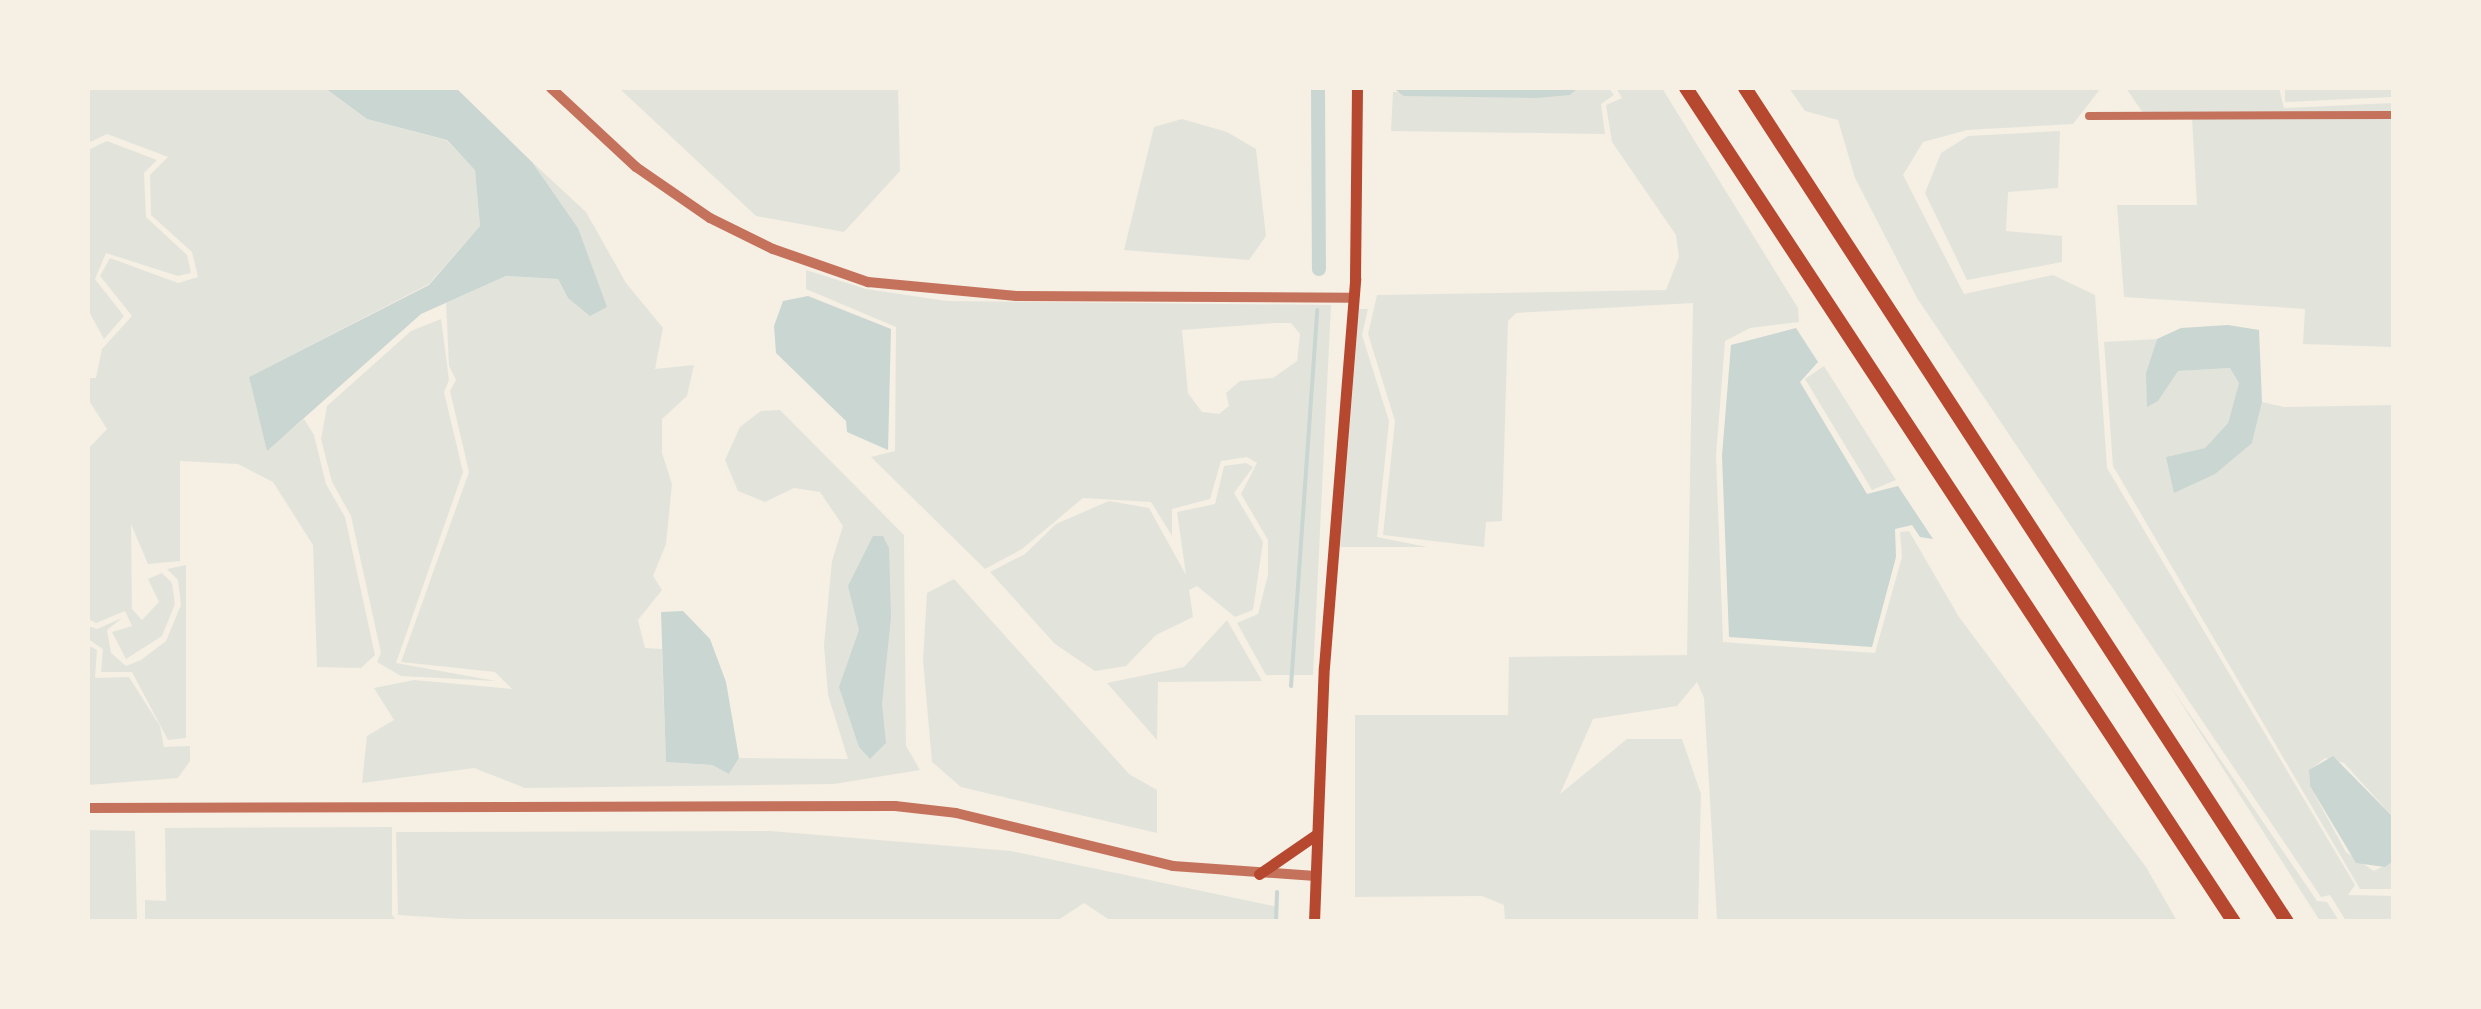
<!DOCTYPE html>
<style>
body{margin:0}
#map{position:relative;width:2481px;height:1009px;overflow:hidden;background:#f6efe4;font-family:"PT Sans",sans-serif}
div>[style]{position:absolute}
.green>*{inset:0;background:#e2e4dc}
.water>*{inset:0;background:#c9d6d2}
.stream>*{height:4px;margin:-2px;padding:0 2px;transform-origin:2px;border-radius:2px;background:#c9d6d2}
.canal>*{height:14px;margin:-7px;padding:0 7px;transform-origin:7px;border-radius:7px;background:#c9d6d2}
.minor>*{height:8px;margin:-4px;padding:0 4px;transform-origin:4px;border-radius:4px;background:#c5725c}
.tertiary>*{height:10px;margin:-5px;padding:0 5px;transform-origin:5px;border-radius:5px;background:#c5725c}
.secondary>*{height:11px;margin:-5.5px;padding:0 5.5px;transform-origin:5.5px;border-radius:5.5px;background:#b5482f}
.motorway>*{height:14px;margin:-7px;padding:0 7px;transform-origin:7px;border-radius:7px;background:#b5482f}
span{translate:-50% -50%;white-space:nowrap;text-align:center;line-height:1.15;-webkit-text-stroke:9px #f6efe4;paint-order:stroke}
.frame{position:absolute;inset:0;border:90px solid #f6efe4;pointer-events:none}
</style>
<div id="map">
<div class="green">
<i style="clip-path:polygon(88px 88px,325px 88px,367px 119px,446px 140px,475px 169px,480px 226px,429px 284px,249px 377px,267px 450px,304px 419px,314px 435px,326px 484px,345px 517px,375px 655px,361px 668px,317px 667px,313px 545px,273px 482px,238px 464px,180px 461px,180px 561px,148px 564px,131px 524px,132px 609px,142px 620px,159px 602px,148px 579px,162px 573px,172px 583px,175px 604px,162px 636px,126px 659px,112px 632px,132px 626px,125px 611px,96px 623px,88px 619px,88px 449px,107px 429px,88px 399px,88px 378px,96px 378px,102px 349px,132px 316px,100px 276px,110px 258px,178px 283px,198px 277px,192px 252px,151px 215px,150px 175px,168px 157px,107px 134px,88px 143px)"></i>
<i style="clip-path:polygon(619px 88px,898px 88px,900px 171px,844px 232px,756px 216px)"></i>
<i style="clip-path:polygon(1578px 88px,1609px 88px,1614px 95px,1601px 104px,1605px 134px,1391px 131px,1393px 92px,1570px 95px)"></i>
<i style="clip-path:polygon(1616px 88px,1662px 88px,1798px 308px,1799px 322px,1750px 328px,1725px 341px,1716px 456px,1723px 642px,1875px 653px,1902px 557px,1900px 532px,1909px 531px,1959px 617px,2146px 867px,2177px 921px,1717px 921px,1704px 698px,1697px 682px,1677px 706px,1593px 719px,1560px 794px,1627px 739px,1682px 739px,1701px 794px,1698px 921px,1505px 921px,1504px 905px,1482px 896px,1355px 897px,1355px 715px,1508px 715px,1509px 657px,1687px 655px,1693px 303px,1516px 313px,1508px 321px,1502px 521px,1486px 522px,1484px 547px,1383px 535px,1395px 421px,1368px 334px,1377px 295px,1666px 290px,1679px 257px,1676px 235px,1612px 142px,1606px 105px,1622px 98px)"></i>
<i style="clip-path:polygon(1789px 88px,2101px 88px,2073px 124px,1967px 130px,1923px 142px,1903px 175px,1964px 294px,2053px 275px,2095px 295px,2107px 468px,2355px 885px,2348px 895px,2393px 896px,2393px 921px,2346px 921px,2330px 895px,2321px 897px,1917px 298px,1855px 178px,1838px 120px,1805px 111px)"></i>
<i style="clip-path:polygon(2126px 88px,2279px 88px,2284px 108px,2393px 103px,2393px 347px,2303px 344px,2305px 309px,2124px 297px,2117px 205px,2197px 205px,2192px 118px,2143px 113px)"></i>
<i style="clip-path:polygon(2285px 88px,2393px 88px,2393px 97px,2285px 102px)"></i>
<i style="clip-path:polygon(1182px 119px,1227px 132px,1256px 149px,1266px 236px,1249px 260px,1124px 250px,1154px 127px)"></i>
<i style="clip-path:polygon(2060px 131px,2058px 188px,2008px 192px,2006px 231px,2062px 236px,2062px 262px,1967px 280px,1925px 193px,1941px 153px,1968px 136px)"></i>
<i style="clip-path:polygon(107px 141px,157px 160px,144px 173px,146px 217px,187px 255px,191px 273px,178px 276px,106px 253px,95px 279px,124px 316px,104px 339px,88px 310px,88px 150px)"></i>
<i style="clip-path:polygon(532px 162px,586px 212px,626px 283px,663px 328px,655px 369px,694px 365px,687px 396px,662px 419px,662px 453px,672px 484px,666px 544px,653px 576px,662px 590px,638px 620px,645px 648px,662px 649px,666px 762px,712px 765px,729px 774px,739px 758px,848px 759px,828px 695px,824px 645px,832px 561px,843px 526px,820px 492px,794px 488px,765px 502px,738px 491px,725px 460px,740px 427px,761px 411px,780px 410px,904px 535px,906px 746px,920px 770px,834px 784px,525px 788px,474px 768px,362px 783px,367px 736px,394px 720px,374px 688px,414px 680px,512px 689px,495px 672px,401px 662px,469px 472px,450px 391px,456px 380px,449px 366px,446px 303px,506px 276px,558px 279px,568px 298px,578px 228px)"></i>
<i style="clip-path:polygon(evenodd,806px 270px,866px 289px,947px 301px,1331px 305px,1313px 675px,1266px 675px,1237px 623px,1258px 614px,1268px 575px,1268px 540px,1241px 494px,1257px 463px,1247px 457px,1221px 461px,1210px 499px,1172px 509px,1172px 536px,1151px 502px,1083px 498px,1022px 549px,985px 569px,871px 457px,895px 451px,896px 327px,806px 289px,806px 270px,1275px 323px,1291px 323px,1300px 334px,1297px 361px,1273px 378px,1240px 381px,1226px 393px,1229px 406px,1219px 414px,1202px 412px,1188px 393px,1182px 330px,1275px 323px)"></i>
<i style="clip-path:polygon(1359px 309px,1368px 309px,1362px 335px,1389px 421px,1377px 537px,1427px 547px,1340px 547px)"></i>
<i style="clip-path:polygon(441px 319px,449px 380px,444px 392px,463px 472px,396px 663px,496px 681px,401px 676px,377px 662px,381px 653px,351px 516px,332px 482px,321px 439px,327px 406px,411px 331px)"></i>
<i style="clip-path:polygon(2157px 339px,2146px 373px,2158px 401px,2177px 371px,2231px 368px,2239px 383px,2228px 423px,2205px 448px,2166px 457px,2252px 443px,2262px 402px,2284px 407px,2393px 405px,2393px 817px,2344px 763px,2325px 758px,2309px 771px,2310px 786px,2346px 852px,2374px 871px,2393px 861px,2393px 889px,2360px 889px,2113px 466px,2104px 342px)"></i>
<i style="clip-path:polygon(1824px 366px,1896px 480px,1872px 490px,1805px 379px)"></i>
<i style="clip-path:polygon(1246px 463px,1253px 467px,1234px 493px,1263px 542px,1253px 610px,1235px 617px,1197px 586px,1189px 590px,1193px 617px,1156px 635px,1126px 666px,1095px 671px,1055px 644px,990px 572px,1025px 554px,1056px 524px,1109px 501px,1149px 508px,1186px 575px,1177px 512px,1215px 504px,1224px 466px)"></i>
<i style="clip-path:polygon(186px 565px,186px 738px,168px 740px,132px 672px,101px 672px,103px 649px,88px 639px,88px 626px,97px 629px,122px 618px,107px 630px,111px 653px,126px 666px,141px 660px,166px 641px,181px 605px,178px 580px,167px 569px)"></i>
<i style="clip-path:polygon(954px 579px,1129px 774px,1157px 790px,1157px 833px,961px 787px,932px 762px,923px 660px,927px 593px)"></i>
<i style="clip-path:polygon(1227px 620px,1262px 681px,1158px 682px,1157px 740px,1107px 683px,1184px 667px)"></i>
<i style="clip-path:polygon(88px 645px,97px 650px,95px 678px,129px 677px,160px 726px,164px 747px,190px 746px,190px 761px,178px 778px,88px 785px)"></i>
<i style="clip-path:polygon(2169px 684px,2317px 901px,2327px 902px,2339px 921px,2320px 921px)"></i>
<i style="clip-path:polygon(392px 827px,392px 915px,397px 921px,145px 921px,145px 900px,166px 901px,165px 828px)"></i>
<i style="clip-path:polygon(88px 830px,135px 831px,137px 921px,88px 921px)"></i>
<i style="clip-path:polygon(770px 831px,1011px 851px,1278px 907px,1276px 922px,1111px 921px,1084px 903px,1055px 922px,505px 922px,398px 915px,396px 832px)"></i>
</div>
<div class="water">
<i style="clip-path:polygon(325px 88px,456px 88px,532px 162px,578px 228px,607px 307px,590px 316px,568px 298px,558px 279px,506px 276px,421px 314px,267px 451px,249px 377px,429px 285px,480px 226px,475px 170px,447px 140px,367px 119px)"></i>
<i style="clip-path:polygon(1393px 88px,1578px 88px,1570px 95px,1536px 98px,1404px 96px)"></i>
<i style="clip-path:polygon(808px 296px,891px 329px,888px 450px,847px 432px,846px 421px,776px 353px,774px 326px,783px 301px)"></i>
<i style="clip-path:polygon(2228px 325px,2259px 330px,2262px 402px,2252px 443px,2215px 474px,2174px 493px,2166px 457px,2205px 448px,2228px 423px,2239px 383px,2230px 368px,2178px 371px,2158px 401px,2147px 407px,2146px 373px,2157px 339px,2181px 328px)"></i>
<i style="clip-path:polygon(1796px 328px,1818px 362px,1800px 382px,1867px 494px,1898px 486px,1933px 539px,1920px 537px,1912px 525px,1895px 529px,1896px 557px,1872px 647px,1729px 637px,1722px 456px,1731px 345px)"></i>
<i style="clip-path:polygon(873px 536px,883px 536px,889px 548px,891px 617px,882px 704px,886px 743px,870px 759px,859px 747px,839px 687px,859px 630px,848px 586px)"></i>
<i style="clip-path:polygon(683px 611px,710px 639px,726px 682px,739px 758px,729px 774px,712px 765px,666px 762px,661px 612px)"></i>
<i style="clip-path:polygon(2333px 756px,2393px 817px,2393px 861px,2385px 867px,2356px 863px,2310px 786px,2309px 770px)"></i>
</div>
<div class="stream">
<i style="left:1291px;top:686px;width:377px;rotate:-86deg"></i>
<i style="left:1276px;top:922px;width:30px;rotate:-88deg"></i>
</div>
<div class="canal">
<i style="left:1318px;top:88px;width:181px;rotate:89.7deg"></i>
</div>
<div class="minor">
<i style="left:2089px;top:116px;width:305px;rotate:-0.2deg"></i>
</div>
<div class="tertiary">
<i style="left:551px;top:88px;width:116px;rotate:42.9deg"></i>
<i style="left:636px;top:167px;width:90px;rotate:34.6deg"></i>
<i style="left:710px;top:218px;width:70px;rotate:26.2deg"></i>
<i style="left:773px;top:249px;width:101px;rotate:19.2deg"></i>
<i style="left:868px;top:282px;width:149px;rotate:5.4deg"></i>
<i style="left:1016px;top:296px;width:337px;rotate:0.3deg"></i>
<i style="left:88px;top:808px;width:807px;rotate:-0.14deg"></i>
<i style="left:895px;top:806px;width:61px;rotate:6.5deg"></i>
<i style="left:956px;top:813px;width:223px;rotate:13.7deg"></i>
<i style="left:1173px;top:866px;width:143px;rotate:4deg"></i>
</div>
<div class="secondary">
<i style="left:1259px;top:874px;width:70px;rotate:-34.6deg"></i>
<i style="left:1314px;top:922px;width:255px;rotate:-87.8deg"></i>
<i style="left:1324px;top:667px;width:390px;rotate:-85.4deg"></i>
<i style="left:1355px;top:278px;width:190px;rotate:-89.4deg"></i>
</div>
<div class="motorway">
<i style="left:1686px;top:88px;width:998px;rotate:56.69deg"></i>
<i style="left:1745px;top:88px;width:995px;rotate:56.98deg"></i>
</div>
<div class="frame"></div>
</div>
